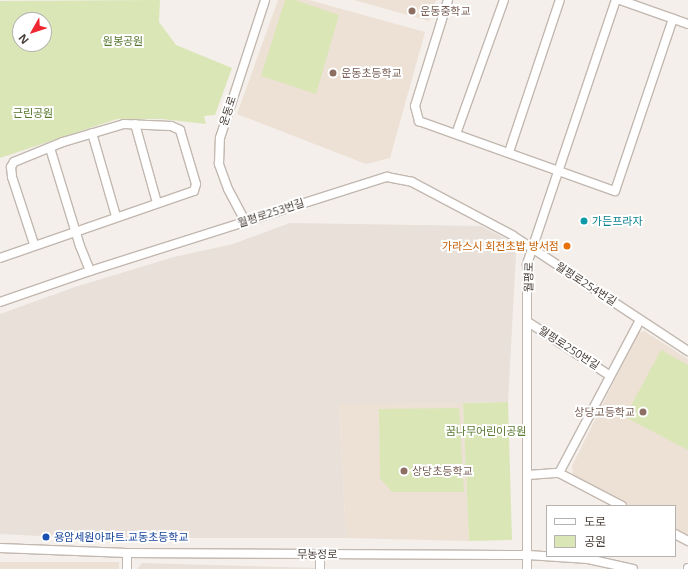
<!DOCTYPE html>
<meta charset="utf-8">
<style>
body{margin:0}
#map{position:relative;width:688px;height:569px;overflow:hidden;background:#f4efea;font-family:"Open Sans","Noto Sans KR",sans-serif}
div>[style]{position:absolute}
.residential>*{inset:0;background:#e8e0d9}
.education>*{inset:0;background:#ede1d5}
.green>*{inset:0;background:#dae6b6}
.roads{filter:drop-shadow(1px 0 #c2b8b0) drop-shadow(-1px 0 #c2b8b0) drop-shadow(0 1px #c2b8b0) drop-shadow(0 -1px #c2b8b0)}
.minor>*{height:8px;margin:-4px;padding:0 4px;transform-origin:4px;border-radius:4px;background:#fff}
.dots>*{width:11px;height:11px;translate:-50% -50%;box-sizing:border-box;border:2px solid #fff;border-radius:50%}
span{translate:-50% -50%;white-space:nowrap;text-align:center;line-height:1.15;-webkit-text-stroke:4px #fff;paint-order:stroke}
.education-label{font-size:11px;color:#785e54}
.left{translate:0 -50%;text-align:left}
.right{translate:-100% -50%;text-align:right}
.park-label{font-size:11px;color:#58782e}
.street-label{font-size:11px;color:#483f39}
.culture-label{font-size:11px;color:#0d838f}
.food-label{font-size:11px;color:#c56008}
.transit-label{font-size:11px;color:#164399}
.legend{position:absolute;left:546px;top:505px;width:130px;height:52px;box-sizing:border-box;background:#fff;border:1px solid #b6b2b0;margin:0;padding:5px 7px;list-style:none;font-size:12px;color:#483f39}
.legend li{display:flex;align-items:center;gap:8px;height:20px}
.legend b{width:20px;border:1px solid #b6b2b0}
.north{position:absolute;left:12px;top:12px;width:40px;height:40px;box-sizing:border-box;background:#fff;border:1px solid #b6b2b0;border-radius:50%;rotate:231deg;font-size:11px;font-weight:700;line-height:16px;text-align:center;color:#483f39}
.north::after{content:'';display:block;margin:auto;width:14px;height:18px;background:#ee2730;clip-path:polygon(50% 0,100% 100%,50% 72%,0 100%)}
</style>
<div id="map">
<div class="residential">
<i style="clip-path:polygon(290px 223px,481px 226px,512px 242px,516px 255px,508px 402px,339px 405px,346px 538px,80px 538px,0 534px,0 314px,75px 287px,174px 257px,233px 244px)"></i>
<i style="clip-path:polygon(142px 563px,317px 568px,317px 569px,137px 569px)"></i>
</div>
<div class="education">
<i style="clip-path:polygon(278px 0,309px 0,425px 32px,390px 158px,366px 164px,237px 114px)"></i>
<i style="clip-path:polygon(354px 0,436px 0,429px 21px)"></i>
<i style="clip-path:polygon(644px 331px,688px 359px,688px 538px,675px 531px,675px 506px,629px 506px,573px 475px,572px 466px,638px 333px)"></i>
<i style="clip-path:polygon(463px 403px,469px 541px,346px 538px,339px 404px)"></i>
<i style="clip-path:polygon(0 562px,119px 562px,119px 569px,0 569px)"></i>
</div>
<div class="green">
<i style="clip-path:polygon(evenodd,160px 0,159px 22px,176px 45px,232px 68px,215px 115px,204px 116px,206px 124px,162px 119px,117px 119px,0 158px,0 1px,160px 0,20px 20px,44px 20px,44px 44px,20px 44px,20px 20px)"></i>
<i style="clip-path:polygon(285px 0,295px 0,339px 15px,316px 94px,261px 76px)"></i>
<i style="clip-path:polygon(661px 350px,688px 365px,688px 450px,625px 417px)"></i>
<i style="clip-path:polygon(508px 402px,512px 540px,469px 541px,463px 403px)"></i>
<i style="clip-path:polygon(459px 408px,464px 492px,392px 492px,380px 478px,379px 409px)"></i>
</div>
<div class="roads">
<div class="minor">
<i style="left:448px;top:0;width:111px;rotate:107.3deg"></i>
<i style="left:415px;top:106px;width:16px;rotate:75deg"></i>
<i style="left:419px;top:121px;width:208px;rotate:19.7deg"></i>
<i style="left:615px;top:191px;width:182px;rotate:-71.4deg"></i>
<i style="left:620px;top:0;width:72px;rotate:19.4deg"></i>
<i style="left:135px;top:124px;width:82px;rotate:74.4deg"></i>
<i style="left:92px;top:133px;width:86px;rotate:73.9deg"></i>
<i style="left:456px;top:134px;width:142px;rotate:-70.3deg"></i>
<i style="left:50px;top:148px;width:102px;rotate:73deg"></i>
<i style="left:80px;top:246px;width:27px;rotate:68deg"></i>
<i style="left:509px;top:152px;width:160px;rotate:-71.5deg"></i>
<i style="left:245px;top:221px;width:36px;rotate:-118deg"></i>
<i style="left:228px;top:189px;width:27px;rotate:-110deg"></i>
<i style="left:219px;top:164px;width:26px;rotate:-88deg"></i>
<i style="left:220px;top:138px;width:145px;rotate:-71.9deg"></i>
<i style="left:0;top:258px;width:205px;rotate:-19.1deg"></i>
<i style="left:194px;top:191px;width:7px;rotate:-74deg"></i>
<i style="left:196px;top:184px;width:56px;rotate:-106.5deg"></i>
<i style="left:180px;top:130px;width:10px;rotate:-156deg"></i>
<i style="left:171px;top:126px;width:47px;rotate:-177.6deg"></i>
<i style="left:124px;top:124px;width:64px;rotate:163.6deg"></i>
<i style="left:63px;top:142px;width:53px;rotate:157.8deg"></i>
<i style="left:14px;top:162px;width:6px;rotate:121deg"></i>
<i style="left:11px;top:167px;width:10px;rotate:84deg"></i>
<i style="left:12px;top:177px;width:71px;rotate:71.8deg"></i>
<i style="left:0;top:302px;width:95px;rotate:-19deg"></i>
<i style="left:90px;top:271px;width:312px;rotate:-17.6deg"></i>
<i style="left:387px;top:177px;width:25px;rotate:11deg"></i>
<i style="left:412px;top:182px;width:113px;rotate:27.9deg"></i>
<i style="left:512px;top:235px;width:211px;rotate:33.4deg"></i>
<i style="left:528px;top:322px;width:97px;rotate:33.2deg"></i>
<i style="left:559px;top:473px;width:71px;rotate:27.6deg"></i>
<i style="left:528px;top:475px;width:31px;rotate:-4deg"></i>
<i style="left:559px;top:473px;width:173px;rotate:-62.1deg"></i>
<i style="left:675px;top:534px;width:15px;rotate:28deg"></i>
<i style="left:0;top:548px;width:127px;rotate:2.3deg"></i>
<i style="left:127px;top:553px;width:401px;rotate:0.3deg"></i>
<i style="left:528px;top:555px;width:60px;rotate:3.8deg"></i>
<i style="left:588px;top:559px;width:46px;rotate:12.5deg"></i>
<i style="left:127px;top:569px;width:16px;rotate:-90deg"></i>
<i style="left:320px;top:569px;width:15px;rotate:-90deg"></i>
<i style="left:527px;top:569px;width:305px;rotate:-90deg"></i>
<i style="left:527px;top:264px;width:279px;rotate:-71.4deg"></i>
<i style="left:688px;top:569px;width:1px;rotate:-90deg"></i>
</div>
</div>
<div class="dots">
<i style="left:412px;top:11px;background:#8d6e63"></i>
<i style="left:333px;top:73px;background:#8d6e63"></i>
<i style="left:584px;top:221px;background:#0f9aa8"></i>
<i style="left:567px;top:246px;background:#e8710a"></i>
<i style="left:643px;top:412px;background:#8d6e63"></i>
<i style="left:404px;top:471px;background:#8d6e63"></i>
<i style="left:46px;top:537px;background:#1a4fb4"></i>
</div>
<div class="education-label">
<span class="left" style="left:420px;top:11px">운동중학교</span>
<span class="left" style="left:341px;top:73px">운동초등학교</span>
<span class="right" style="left:635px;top:412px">상당고등학교</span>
<span class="left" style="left:412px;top:471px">상당초등학교</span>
</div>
<div class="park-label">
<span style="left:123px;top:41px">원봉공원</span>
<span style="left:33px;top:113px">근린공원</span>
<span style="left:486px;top:431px">꿈나무어린이공원</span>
</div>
<div class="street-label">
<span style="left:228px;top:111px;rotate:-72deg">운동로</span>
<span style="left:271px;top:213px;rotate:-18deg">월평로253번길</span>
<span style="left:529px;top:277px;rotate:-89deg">월평로</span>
<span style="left:586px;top:284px;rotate:33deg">월평로254번길</span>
<span style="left:569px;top:348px;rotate:33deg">월평로250번길</span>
<span style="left:317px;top:554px">무농정로</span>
</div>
<div class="culture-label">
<span class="left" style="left:592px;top:221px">가든프라자</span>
</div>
<div class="food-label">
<span class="right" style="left:559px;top:246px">가라스시 회전초밥 방서점</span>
</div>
<div class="transit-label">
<span class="left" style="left:54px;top:537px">용암세원아파트.교동초등학교</span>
</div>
<ul class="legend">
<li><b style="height:5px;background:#fff"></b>도로</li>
<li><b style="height:11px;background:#dae6b6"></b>공원</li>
</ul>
<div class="north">N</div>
</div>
